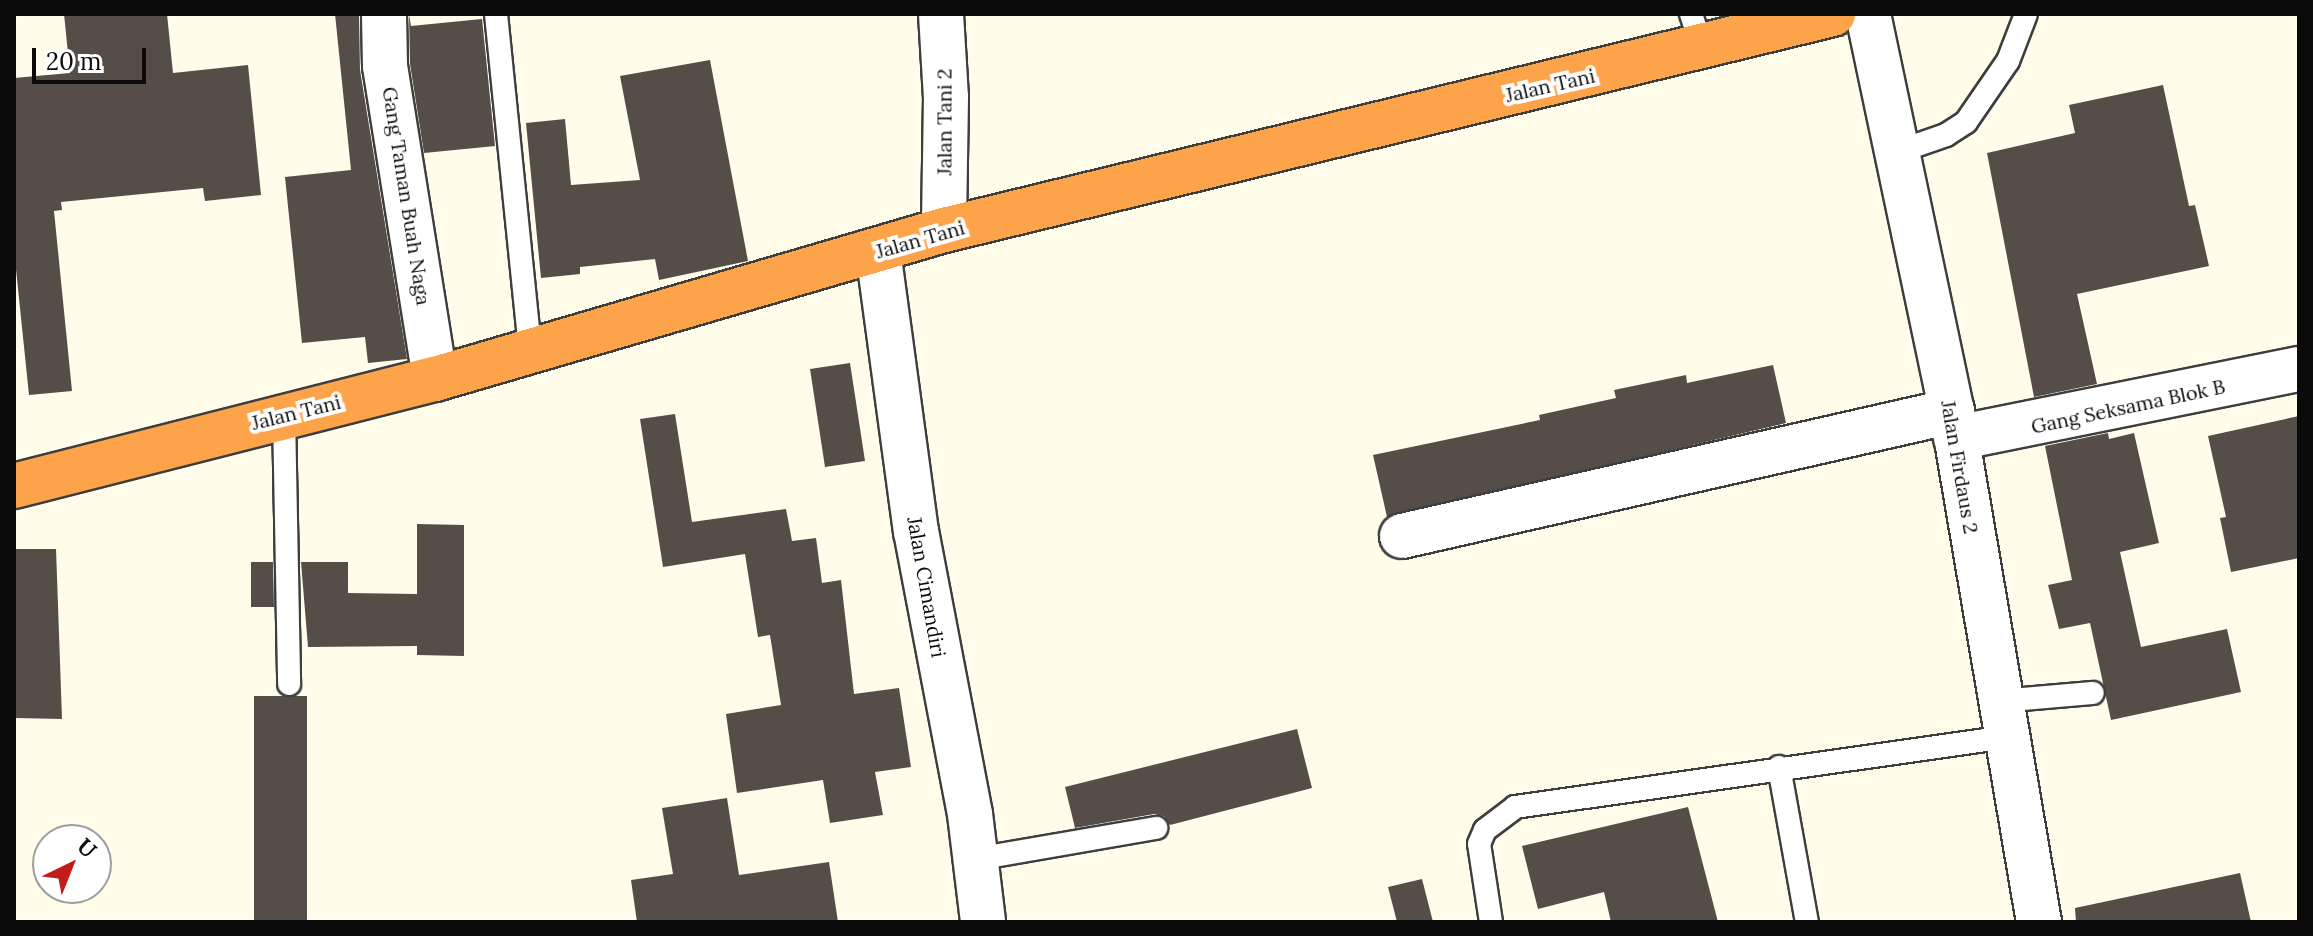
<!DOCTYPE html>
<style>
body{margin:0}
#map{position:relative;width:2313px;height:936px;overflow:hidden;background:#fffcea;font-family:Lora,serif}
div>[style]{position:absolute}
.building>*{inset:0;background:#554d47}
.roads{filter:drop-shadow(2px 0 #3e3e3e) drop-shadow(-2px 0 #3e3e3e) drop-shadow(0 2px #3e3e3e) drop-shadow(0 -2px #3e3e3e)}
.lane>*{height:22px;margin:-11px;padding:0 11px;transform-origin:11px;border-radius:11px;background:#fff}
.street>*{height:44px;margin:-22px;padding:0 22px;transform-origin:22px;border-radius:22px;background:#fff}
.highway>*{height:44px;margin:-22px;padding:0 22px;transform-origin:22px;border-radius:22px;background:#fda44a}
span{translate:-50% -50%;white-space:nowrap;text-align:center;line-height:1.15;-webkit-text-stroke:8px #fff;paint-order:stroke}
.street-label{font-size:20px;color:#0b0b0b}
.frame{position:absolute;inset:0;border:16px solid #0b0b0b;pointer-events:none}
.north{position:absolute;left:32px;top:824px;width:80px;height:80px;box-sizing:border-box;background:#fff;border:2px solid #9d9d9d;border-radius:50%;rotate:43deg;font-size:22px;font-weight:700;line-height:32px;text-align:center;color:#0b0b0b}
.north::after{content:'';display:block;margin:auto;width:28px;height:36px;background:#c21c1d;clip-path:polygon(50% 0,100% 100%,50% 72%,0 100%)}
.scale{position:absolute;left:32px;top:48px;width:114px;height:36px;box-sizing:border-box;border:4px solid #0b0b0b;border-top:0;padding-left:10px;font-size:24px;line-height:28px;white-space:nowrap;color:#0b0b0b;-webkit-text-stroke:6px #fff;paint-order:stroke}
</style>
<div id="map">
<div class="building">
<i style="clip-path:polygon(64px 14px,167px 14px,173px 73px,248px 65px,261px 195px,205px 201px,203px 188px,61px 202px,62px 210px,54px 211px,72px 391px,29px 395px,14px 250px,14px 78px,70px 73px)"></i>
<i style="clip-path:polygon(335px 14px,359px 14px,360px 70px,407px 359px,368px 363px,365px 337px,302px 343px,285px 177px,351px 170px)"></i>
<i style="clip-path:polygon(409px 14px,411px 26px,482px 19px,495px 146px,424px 153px,410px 64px)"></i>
<i style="clip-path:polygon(710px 60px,748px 261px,659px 280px,655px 259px,580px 267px,580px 274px,541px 278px,526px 123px,565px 119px,571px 185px,640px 180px,620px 76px)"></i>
<i style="clip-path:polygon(2163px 85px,2189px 206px,2195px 205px,2209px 266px,2077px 294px,2097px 384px,2034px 397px,1987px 153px,2075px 133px,2069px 105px)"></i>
<i style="clip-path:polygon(850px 363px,865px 461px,825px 467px,810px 369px)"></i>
<i style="clip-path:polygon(1773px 365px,1786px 423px,1387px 517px,1373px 455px,1540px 420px,1539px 415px,1616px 398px,1614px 390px,1686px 375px,1687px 383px)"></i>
<i style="clip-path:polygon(675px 414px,692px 522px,786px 509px,792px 541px,816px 538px,822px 583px,841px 580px,854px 694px,899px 688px,911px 767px,875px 772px,883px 815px,830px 823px,823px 780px,737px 793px,726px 714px,781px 705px,770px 635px,758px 637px,745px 554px,663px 567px,640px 419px)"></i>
<i style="clip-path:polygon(2299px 416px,2299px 558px,2231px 572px,2220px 518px,2226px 517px,2208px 436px)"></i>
<i style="clip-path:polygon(2108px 433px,2109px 439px,2134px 433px,2159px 543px,2120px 552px,2141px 647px,2227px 629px,2241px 692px,2111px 720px,2090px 623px,2059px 629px,2048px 585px,2072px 580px,2045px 446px)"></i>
<i style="clip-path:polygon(417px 524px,464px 525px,464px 656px,417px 655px,417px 646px,308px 647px,301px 562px,348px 562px,348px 593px,417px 594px)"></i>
<i style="clip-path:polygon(14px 549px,56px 549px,62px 719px,14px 718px)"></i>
<i style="clip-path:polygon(251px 562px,273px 562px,274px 607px,251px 607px)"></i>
<i style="clip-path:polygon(254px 696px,307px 696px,307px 922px,254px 922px)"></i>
<i style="clip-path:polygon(1297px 729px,1312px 788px,1170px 825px,1164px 816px,1154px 814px,1075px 828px,1065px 787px)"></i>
<i style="clip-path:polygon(727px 798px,739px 875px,829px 862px,838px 922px,637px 922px,631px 880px,673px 874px,662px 808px)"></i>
<i style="clip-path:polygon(1688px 807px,1718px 922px,1611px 922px,1604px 892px,1538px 909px,1522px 846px)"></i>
<i style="clip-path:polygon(2240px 873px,2251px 922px,2076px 922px,2075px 908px)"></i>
<i style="clip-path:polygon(1422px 879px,1433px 922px,1397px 922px,1388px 887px)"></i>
</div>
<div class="roads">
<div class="lane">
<i style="left:496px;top:14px;width:339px;rotate:84.2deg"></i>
<i style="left:1691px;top:14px;width:36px;rotate:72deg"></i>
<i style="left:1897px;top:152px;width:52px;rotate:-19.1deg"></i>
<i style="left:1946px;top:135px;width:24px;rotate:-33deg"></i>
<i style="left:1966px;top:122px;width:74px;rotate:-55.5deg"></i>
<i style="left:2008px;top:61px;width:50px;rotate:-69deg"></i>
<i style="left:284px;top:415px;width:269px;rotate:88.9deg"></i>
<i style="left:1999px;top:701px;width:94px;rotate:-4.9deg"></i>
<i style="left:1779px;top:767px;width:158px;rotate:79.8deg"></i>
<i style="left:976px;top:859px;width:183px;rotate:-9.8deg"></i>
<i style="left:1491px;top:922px;width:79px;rotate:-98.7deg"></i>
<i style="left:1479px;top:844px;width:15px;rotate:-67deg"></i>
<i style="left:1485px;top:830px;width:38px;rotate:-37deg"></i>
<i style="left:1515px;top:807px;width:495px;rotate:-8.1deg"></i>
</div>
<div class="street">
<i style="left:384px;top:14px;width:52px;rotate:88.9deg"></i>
<i style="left:385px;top:66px;width:317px;rotate:80.9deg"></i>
<i style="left:941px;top:14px;width:83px;rotate:86.6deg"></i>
<i style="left:946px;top:97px;width:133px;rotate:90.9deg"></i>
<i style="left:1868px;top:14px;width:406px;rotate:78.1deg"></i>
<i style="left:1952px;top:411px;width:518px;rotate:80.34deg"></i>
<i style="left:878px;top:251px;width:283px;rotate:82.3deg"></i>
<i style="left:916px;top:531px;width:288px;rotate:79.2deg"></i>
<i style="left:970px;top:814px;width:109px;rotate:83.1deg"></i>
<i style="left:1956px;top:438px;width:350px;rotate:-11.4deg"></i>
<i style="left:1402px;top:536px;width:564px;rotate:-12.8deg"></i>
</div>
<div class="highway">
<i style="left:14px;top:486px;width:434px;rotate:-14.3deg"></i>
<i style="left:435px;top:379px;width:530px;rotate:-16.32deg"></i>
<i style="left:944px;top:230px;width:915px;rotate:-13.66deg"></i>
</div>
</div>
<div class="street-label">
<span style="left:1550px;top:85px;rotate:-13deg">Jalan Tani</span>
<span style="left:944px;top:122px;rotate:-90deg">Jalan Tani 2</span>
<span style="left:407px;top:196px;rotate:81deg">Gang Taman Buah Naga</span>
<span style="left:920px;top:239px;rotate:-16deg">Jalan Tani</span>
<span style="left:2128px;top:406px;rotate:-12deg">Gang Seksama Blok B</span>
<span style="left:296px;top:412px;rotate:-14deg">Jalan Tani</span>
<span style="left:1960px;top:467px;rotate:80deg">Jalan Firdaus 2</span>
<span style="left:927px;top:587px;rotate:80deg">Jalan Cimandiri</span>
</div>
<div class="frame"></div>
<div class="north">U</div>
<div class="scale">20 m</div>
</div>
